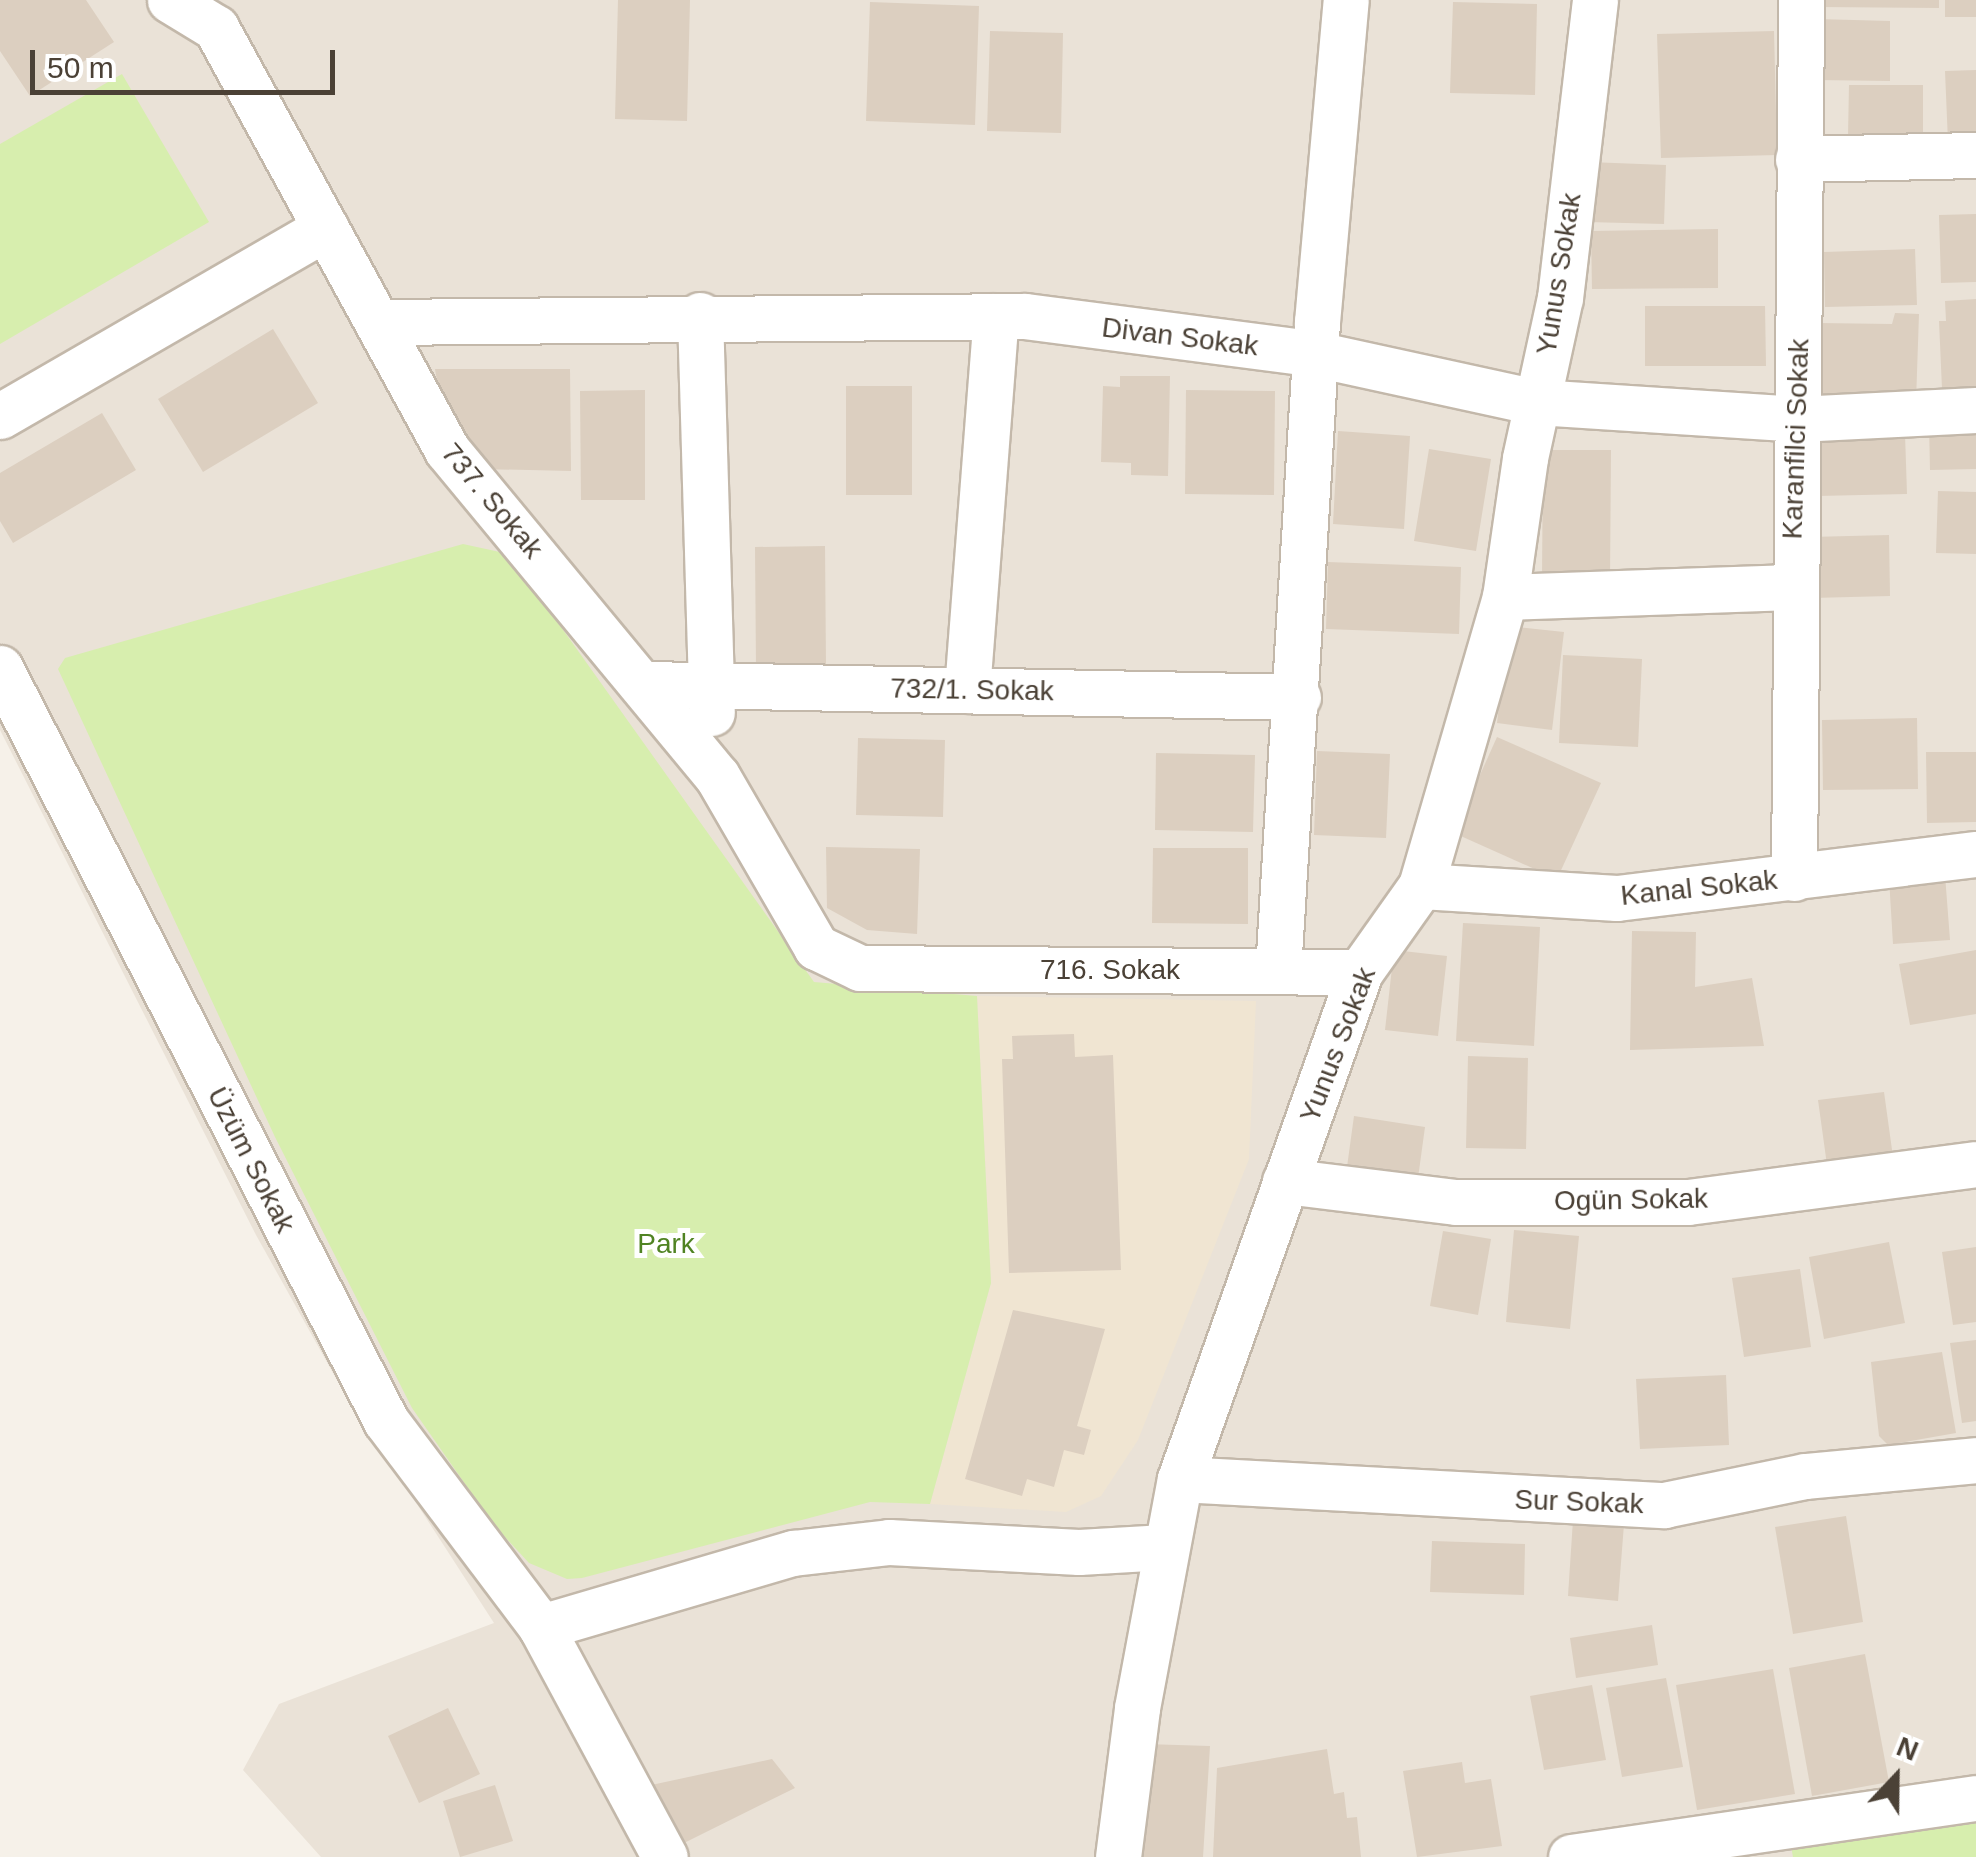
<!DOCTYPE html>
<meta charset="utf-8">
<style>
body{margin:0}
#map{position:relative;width:1976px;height:1857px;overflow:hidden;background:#f6f1e9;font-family:Helvetica,sans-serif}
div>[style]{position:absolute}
.residential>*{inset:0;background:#eae2d7}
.education>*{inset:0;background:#f0e5d2}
.green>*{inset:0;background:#d7eeae}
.building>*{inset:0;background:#dccfc0}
.roads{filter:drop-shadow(2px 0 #c3b8aa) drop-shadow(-2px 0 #c3b8aa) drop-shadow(0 2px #c3b8aa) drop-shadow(0 -2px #c3b8aa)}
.minor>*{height:45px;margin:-22.5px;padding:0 22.5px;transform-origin:22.5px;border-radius:22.5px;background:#fff}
span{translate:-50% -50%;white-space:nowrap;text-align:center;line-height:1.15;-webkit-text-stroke:10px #fff;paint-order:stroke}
.street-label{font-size:28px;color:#4b4136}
.park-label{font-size:28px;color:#508323}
.north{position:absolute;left:1846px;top:1727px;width:100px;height:100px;-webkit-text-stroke:8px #fff;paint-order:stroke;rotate:22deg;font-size:28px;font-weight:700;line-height:40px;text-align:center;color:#4b4136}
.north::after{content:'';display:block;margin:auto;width:35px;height:45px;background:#4b4136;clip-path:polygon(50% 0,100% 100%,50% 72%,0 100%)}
.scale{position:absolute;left:30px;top:50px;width:305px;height:45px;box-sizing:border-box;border:5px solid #4b4136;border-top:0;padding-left:12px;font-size:30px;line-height:35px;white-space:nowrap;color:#4b4136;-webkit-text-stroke:8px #fff;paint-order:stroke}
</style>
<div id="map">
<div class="residential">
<i style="clip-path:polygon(0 0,1976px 0,1976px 1857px,321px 1857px,243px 1770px,279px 1704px,494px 1623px,338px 1382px,256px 1235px,0 730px)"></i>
</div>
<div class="education">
<i style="clip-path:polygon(977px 996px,1256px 1001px,1249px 1159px,1138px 1440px,1101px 1496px,1066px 1512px,930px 1504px,991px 1283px)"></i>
</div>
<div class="green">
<i style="clip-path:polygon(122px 74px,209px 222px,0 344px,0 144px)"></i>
<i style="clip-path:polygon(463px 544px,509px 554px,814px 982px,977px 996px,991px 1283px,930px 1504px,870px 1502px,582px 1578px,567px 1579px,529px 1563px,493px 1524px,412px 1408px,275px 1137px,58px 669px,65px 658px)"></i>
<i style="clip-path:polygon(1976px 1815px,1976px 1857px,1793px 1857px,1791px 1846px)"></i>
</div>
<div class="building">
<i style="clip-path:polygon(0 0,86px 0,114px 42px,30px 96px,0 51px)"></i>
<i style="clip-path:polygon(618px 0,690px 0,687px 121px,615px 119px)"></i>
<i style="clip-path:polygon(1819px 0,1939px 0,1939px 8px,1819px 7px)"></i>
<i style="clip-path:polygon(1945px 0,1976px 0,1976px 17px,1945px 17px)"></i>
<i style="clip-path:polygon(870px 2px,979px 6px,975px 125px,866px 121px)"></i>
<i style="clip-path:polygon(1453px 2px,1537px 4px,1535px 95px,1450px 93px)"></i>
<i style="clip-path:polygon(1817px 19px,1890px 21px,1890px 81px,1816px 80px)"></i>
<i style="clip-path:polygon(990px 31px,1063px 33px,1061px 133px,987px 131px)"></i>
<i style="clip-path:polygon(1774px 31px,1777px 155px,1661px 158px,1657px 34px)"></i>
<i style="clip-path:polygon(1976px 70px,1976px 141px,1948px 142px,1945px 71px)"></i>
<i style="clip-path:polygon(1849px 85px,1923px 85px,1923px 136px,1848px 136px)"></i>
<i style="clip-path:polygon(1589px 162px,1666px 165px,1664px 224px,1587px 222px)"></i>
<i style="clip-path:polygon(1976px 214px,1976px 282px,1941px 283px,1939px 215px)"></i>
<i style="clip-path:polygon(1718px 229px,1718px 288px,1592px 289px,1591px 231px)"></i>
<i style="clip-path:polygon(1915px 249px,1917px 305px,1825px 307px,1824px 252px)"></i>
<i style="clip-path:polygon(1976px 299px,1976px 387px,1942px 389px,1939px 321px,1946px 321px,1945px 301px)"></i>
<i style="clip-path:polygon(1645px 306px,1765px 306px,1766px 366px,1645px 366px)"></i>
<i style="clip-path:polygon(1895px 313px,1919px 314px,1916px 402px,1822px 402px,1819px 323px,1892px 324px)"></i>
<i style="clip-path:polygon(273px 329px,318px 403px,203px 472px,158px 399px)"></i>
<i style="clip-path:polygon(435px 369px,570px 369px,571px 471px,480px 469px,443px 416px)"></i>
<i style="clip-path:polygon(1120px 376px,1170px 376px,1168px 476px,1131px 475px,1131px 463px,1101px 462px,1103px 386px,1120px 387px)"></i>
<i style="clip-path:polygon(846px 386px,912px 386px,912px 495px,846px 495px)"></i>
<i style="clip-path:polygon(645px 390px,645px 500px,581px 500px,580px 391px)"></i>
<i style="clip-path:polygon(1186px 390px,1275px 391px,1274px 495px,1185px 494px)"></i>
<i style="clip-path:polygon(102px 413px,136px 470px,13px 543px,0 521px,0 473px)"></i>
<i style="clip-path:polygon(1976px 422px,1976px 469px,1930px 470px,1929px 423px)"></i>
<i style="clip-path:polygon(1338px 431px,1410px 436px,1404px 529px,1333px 524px)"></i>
<i style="clip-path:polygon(1905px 434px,1907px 494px,1817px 496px,1815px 436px)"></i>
<i style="clip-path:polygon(1429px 449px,1491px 459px,1476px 551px,1414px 541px)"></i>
<i style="clip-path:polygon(1543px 450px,1611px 450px,1610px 579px,1542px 578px)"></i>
<i style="clip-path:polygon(1938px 491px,1976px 492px,1976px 554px,1936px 553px)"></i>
<i style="clip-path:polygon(1889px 535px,1890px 596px,1812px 598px,1810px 537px)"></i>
<i style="clip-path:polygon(825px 546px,826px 667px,756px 667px,755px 547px)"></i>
<i style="clip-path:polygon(1328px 562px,1461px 567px,1459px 634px,1326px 629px)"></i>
<i style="clip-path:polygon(1508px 626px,1564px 632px,1552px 730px,1497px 723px)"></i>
<i style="clip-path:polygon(1563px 655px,1642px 659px,1638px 747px,1559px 743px)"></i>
<i style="clip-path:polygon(1917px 718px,1918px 789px,1823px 790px,1822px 720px)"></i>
<i style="clip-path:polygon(1497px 737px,1601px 783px,1557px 879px,1454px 833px)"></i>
<i style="clip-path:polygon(858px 738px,945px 740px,943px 817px,856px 815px)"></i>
<i style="clip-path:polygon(1317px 751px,1390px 754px,1386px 838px,1314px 835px)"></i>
<i style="clip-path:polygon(1926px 752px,1976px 752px,1976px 822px,1927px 823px)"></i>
<i style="clip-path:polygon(1156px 753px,1255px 755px,1253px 832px,1155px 830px)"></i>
<i style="clip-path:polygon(826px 847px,920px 849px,917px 934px,867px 930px,827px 908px)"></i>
<i style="clip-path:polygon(1153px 848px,1248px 848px,1248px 924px,1152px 923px)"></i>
<i style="clip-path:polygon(1945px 875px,1950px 940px,1893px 944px,1889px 878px)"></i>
<i style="clip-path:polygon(1463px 923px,1540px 927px,1534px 1046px,1456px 1041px)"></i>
<i style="clip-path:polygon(1632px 931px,1696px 932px,1695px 987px,1752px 978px,1764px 1046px,1630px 1050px)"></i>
<i style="clip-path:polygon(1394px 950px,1447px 956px,1438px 1036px,1385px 1030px)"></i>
<i style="clip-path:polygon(1976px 950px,1976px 1014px,1910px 1025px,1899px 964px)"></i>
<i style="clip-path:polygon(1074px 1034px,1075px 1057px,1113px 1055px,1121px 1270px,1009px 1273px,1002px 1059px,1013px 1059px,1012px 1036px)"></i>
<i style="clip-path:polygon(1468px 1056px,1528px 1058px,1526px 1149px,1466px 1148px)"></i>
<i style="clip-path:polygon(1884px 1092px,1893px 1157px,1827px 1165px,1818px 1100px)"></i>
<i style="clip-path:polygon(1354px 1116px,1425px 1127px,1418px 1178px,1347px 1167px)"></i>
<i style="clip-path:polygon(1514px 1230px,1579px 1236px,1570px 1329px,1506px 1322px)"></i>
<i style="clip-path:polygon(1443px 1231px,1491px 1239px,1478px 1315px,1430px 1306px)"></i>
<i style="clip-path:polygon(1889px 1242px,1905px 1323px,1824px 1339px,1809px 1257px)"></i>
<i style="clip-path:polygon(1976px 1247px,1976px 1322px,1953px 1325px,1942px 1252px)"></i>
<i style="clip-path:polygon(1800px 1269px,1811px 1347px,1744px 1357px,1732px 1278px)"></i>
<i style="clip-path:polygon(1013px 1310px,1105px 1329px,1077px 1426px,1091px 1430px,1084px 1455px,1064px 1450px,1054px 1487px,1027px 1479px,1022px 1496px,965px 1479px)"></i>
<i style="clip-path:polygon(1976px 1340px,1976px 1421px,1962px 1423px,1950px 1343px)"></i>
<i style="clip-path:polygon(1942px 1352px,1956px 1433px,1888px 1445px,1879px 1436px,1871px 1362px)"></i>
<i style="clip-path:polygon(1726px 1375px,1729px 1445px,1640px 1449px,1636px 1379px)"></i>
<i style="clip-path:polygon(1846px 1516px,1863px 1622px,1793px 1634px,1775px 1527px)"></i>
<i style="clip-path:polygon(1573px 1520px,1624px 1524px,1618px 1601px,1568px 1596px)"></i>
<i style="clip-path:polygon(1432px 1541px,1525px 1544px,1524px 1595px,1430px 1592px)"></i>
<i style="clip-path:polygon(1652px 1625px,1658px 1665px,1576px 1678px,1570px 1638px)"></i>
<i style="clip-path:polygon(1865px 1654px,1889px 1782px,1812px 1796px,1789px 1668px)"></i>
<i style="clip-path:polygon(1773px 1669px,1795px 1794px,1697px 1810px,1676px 1685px)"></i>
<i style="clip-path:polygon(1666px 1678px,1683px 1767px,1622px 1777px,1606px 1688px)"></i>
<i style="clip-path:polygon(1592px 1685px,1606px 1760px,1544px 1770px,1530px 1696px)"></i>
<i style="clip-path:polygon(448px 1708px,480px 1774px,419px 1803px,388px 1736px)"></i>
<i style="clip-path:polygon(1145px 1744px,1210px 1746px,1203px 1857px,1133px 1857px)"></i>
<i style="clip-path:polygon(1327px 1749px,1334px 1794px,1344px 1792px,1347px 1818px,1357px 1817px,1361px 1857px,1213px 1857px,1217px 1768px)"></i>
<i style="clip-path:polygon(772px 1759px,795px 1788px,682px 1844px,642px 1787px)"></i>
<i style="clip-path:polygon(1462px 1762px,1465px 1783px,1491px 1779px,1502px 1846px,1417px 1857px,1403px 1771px)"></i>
<i style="clip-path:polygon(495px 1785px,513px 1841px,460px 1857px,443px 1801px)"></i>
</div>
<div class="roads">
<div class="minor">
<i style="left:170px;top:0;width:54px;rotate:31.3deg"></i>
<i style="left:216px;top:28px;width:481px;rotate:61.3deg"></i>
<i style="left:447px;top:450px;width:423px;rotate:50.4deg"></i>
<i style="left:717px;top:776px;width:198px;rotate:59.9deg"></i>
<i style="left:816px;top:947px;width:49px;rotate:25.5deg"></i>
<i style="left:860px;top:968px;width:500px;rotate:0.46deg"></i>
<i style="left:1798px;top:159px;width:178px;rotate:-1.3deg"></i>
<i style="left:700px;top:315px;width:398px;rotate:88.3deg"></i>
<i style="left:378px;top:322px;width:647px;rotate:-0.53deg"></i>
<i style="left:1025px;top:316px;width:293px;rotate:7.4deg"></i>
<i style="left:1316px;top:354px;width:226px;rotate:12.3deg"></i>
<i style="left:1537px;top:402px;width:261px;rotate:3.7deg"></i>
<i style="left:1797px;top:419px;width:179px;rotate:-2.9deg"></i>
<i style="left:0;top:416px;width:376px;rotate:-30deg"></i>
<i style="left:1505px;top:597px;width:286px;rotate:-2deg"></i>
<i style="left:0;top:668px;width:846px;rotate:62.86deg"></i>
<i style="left:386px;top:1421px;width:258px;rotate:53deg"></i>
<i style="left:541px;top:1627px;width:261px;rotate:61.7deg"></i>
<i style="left:646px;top:684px;width:652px;rotate:1.14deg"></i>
<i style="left:967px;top:690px;width:375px;rotate:-85.6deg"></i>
<i style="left:1794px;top:878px;width:878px;rotate:-89.54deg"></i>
<i style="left:1421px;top:886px;width:196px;rotate:3.5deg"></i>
<i style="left:1617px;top:898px;width:362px;rotate:-7deg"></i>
<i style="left:1278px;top:971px;width:650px;rotate:-86.56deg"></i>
<i style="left:1317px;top:322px;width:323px;rotate:-84.9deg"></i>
<i style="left:1285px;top:1181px;width:172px;rotate:7deg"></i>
<i style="left:1456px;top:1202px;width:232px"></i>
<i style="left:1688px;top:1202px;width:290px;rotate:-7.5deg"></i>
<i style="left:1180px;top:1479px;width:485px;rotate:3.1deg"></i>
<i style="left:1664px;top:1505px;width:144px;rotate:-11.6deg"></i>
<i style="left:1805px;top:1476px;width:172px;rotate:-5.3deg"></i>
<i style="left:541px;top:1627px;width:263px;rotate:-16.4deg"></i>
<i style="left:793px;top:1553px;width:97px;rotate:-6.5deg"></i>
<i style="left:889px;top:1542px;width:190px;rotate:3deg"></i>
<i style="left:1079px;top:1552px;width:86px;rotate:-3.3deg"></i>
<i style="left:1118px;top:1857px;width:150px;rotate:-82.7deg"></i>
<i style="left:1137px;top:1708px;width:233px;rotate:-79.4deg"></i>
<i style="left:1180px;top:1479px;width:538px;rotate:-70.45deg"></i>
<i style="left:1360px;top:972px;width:105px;rotate:-54.7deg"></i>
<i style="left:1421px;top:886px;width:301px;rotate:-73.8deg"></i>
<i style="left:1505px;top:597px;width:140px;rotate:-81.8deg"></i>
<i style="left:1525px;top:458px;width:164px;rotate:-77.7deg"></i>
<i style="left:1560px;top:298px;width:300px;rotate:-83.3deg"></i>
<i style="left:1571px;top:1857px;width:409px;rotate:-8.3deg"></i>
</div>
</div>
<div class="street-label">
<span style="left:1559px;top:274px;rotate:-81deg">Yunus Sokak</span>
<span style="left:1180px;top:337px;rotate:7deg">Divan Sokak</span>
<span style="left:1796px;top:439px;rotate:-88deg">Karanfilci Sokak</span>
<span style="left:492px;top:501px;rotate:50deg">737. Sokak</span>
<span style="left:972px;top:690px;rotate:1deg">732/1. Sokak</span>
<span style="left:1699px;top:888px;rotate:-6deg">Kanal Sokak</span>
<span style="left:1110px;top:970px">716. Sokak</span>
<span style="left:1338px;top:1045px;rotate:-69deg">Yunus Sokak</span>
<span style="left:251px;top:1160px;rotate:63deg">Üzüm Sokak</span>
<span style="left:1631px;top:1200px;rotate:-1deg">Ogün Sokak</span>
<span style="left:1579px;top:1502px;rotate:2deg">Sur Sokak</span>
</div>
<div class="park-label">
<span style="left:666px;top:1244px">Park</span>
</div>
<div class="north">N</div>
<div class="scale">50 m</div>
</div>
